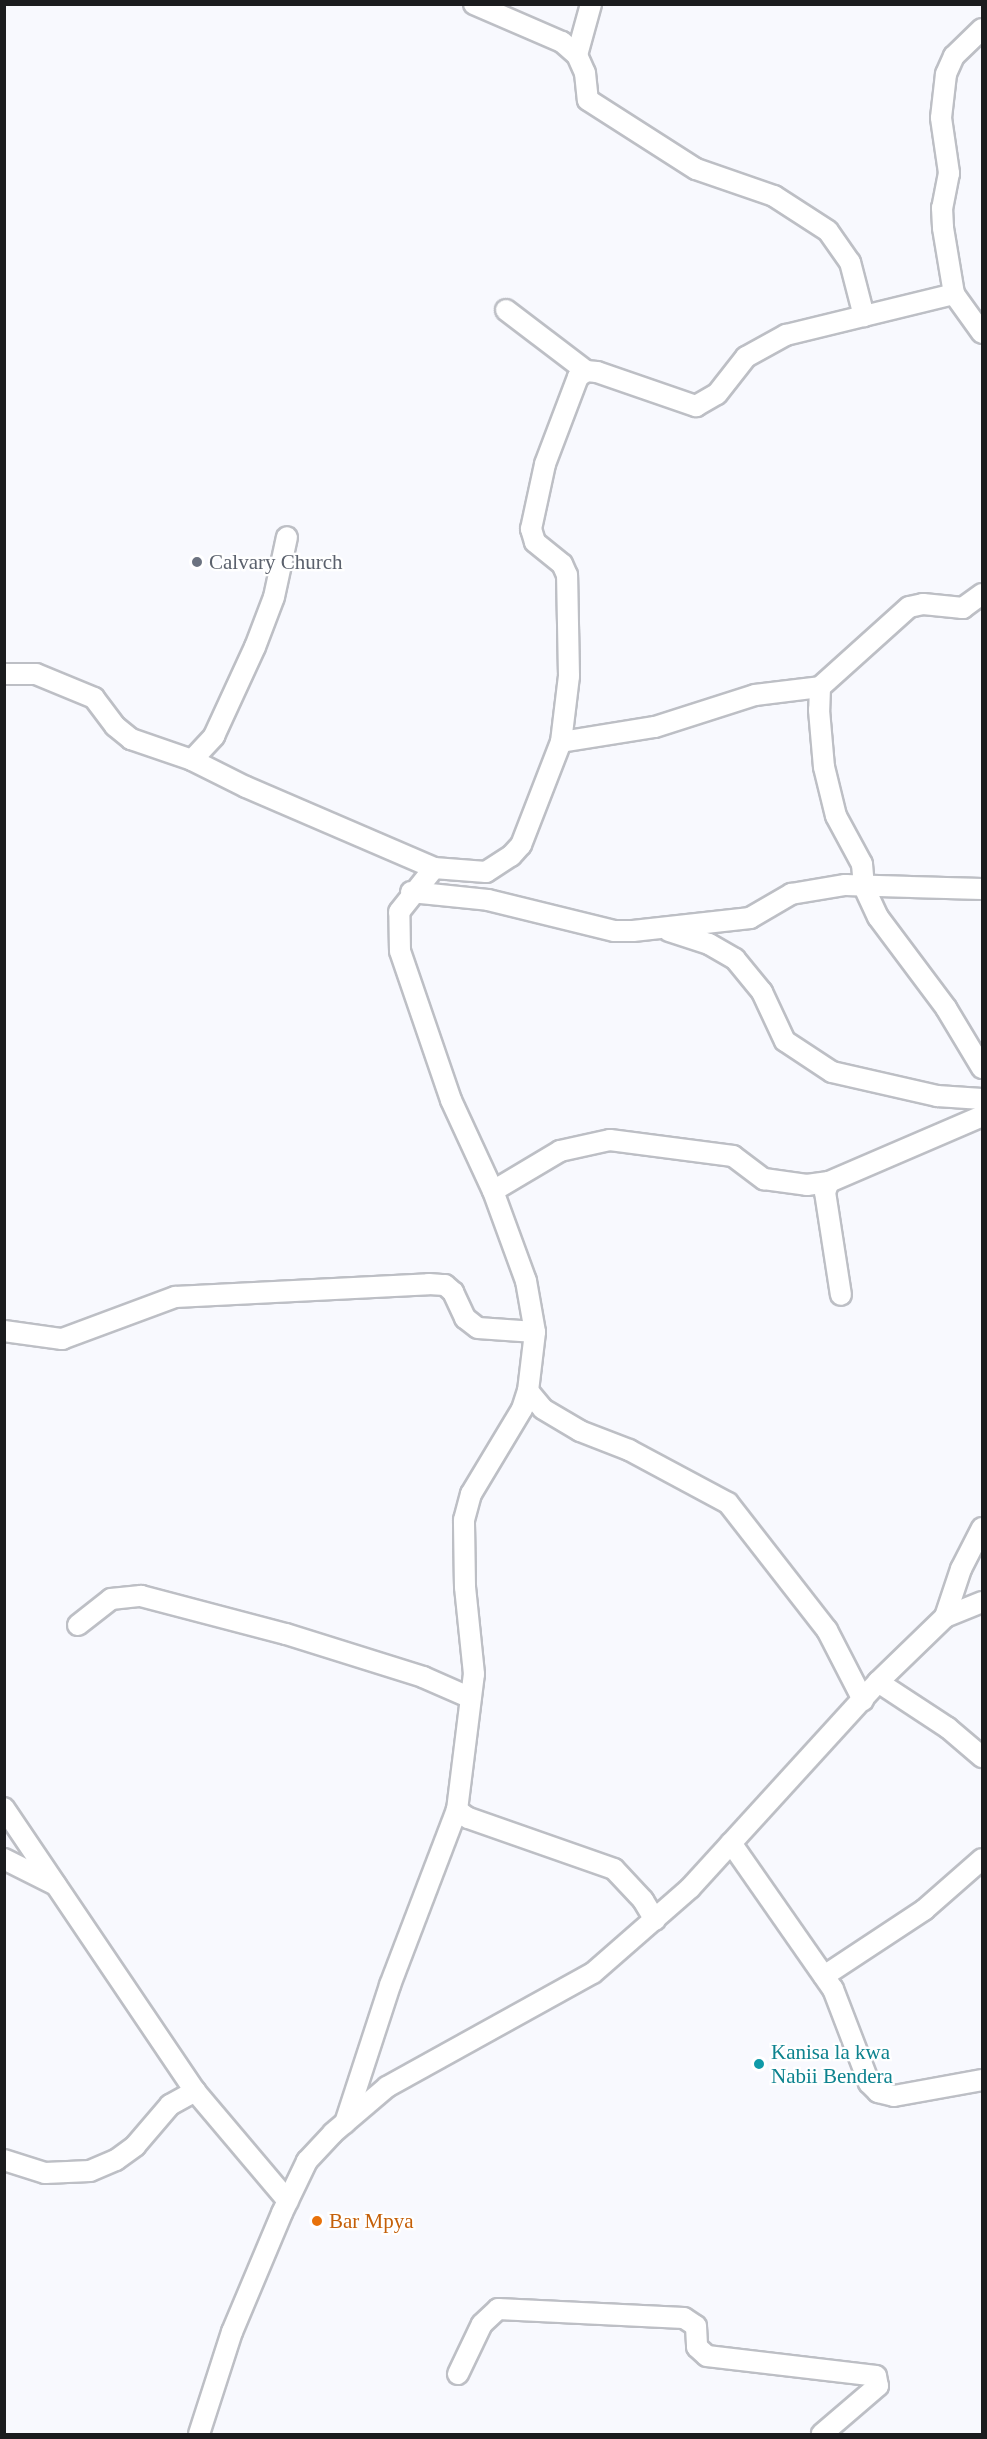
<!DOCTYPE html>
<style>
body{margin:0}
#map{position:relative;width:987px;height:2439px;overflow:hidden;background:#f8f9fe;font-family:"Times New Roman",serif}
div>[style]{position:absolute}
.roads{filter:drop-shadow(2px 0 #bdbfc5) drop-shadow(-2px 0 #bdbfc5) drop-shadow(0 2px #bdbfc5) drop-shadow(0 -2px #bdbfc5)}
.minor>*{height:20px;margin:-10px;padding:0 10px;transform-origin:10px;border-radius:10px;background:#fff}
.dots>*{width:16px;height:16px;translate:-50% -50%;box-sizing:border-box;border:3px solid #fff;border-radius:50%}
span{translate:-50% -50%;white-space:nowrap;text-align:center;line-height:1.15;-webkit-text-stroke:4.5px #fff;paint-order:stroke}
.worship-label{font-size:21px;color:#5b616d}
.left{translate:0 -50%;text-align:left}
.culture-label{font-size:21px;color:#0d838f}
.food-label{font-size:21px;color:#c56008}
.frame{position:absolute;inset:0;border:6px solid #1b1c1e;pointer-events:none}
</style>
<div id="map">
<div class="roads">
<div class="minor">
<i style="left:474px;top:4px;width:96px;rotate:23.4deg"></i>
<i style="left:562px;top:42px;width:20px;rotate:41deg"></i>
<i style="left:577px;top:55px;width:20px;rotate:66deg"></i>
<i style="left:585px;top:73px;width:27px;rotate:84deg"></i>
<i style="left:588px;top:100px;width:128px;rotate:32.6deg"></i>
<i style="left:696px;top:169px;width:83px;rotate:19.1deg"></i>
<i style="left:774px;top:196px;width:64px;rotate:32.9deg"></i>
<i style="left:828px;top:231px;width:38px;rotate:55deg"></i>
<i style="left:850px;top:262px;width:56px;rotate:75.5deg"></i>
<i style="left:982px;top:29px;width:39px;rotate:136deg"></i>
<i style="left:954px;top:56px;width:20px;rotate:114deg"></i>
<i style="left:946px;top:74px;width:44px;rotate:96.5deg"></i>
<i style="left:941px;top:118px;width:56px;rotate:81.7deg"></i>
<i style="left:949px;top:173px;width:36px;rotate:101deg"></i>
<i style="left:942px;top:208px;width:20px;rotate:87deg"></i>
<i style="left:943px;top:228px;width:67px;rotate:80.5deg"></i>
<i style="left:954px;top:294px;width:48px;rotate:54.3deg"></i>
<i style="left:577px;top:55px;width:53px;rotate:-74.6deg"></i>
<i style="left:506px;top:310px;width:101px;rotate:37.3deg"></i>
<i style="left:982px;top:594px;width:24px;rotate:144deg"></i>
<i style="left:963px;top:608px;width:40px;rotate:-174.3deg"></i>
<i style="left:923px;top:604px;width:14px;rotate:168deg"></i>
<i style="left:909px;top:607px;width:120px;rotate:138deg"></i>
<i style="left:820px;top:687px;width:23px;rotate:92deg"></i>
<i style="left:819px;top:710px;width:57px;rotate:85deg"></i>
<i style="left:824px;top:767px;width:50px;rotate:76.2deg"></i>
<i style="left:836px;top:816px;width:55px;rotate:61.6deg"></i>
<i style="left:862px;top:864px;width:23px;rotate:85deg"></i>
<i style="left:864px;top:887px;width:33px;rotate:65deg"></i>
<i style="left:878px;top:917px;width:114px;rotate:53.2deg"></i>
<i style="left:946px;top:1008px;width:70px;rotate:59deg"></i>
<i style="left:4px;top:674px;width:32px"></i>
<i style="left:36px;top:674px;width:63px;rotate:22.5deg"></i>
<i style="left:94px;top:698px;width:35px;rotate:53deg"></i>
<i style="left:115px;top:726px;width:21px;rotate:39deg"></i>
<i style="left:131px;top:739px;width:65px;rotate:19deg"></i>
<i style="left:192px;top:760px;width:60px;rotate:26.6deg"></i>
<i style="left:246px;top:787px;width:205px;rotate:23.3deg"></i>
<i style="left:561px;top:742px;width:95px;rotate:-9.1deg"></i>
<i style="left:655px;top:727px;width:105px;rotate:-17.7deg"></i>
<i style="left:755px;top:695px;width:65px;rotate:-7deg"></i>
<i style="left:192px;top:760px;width:33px;rotate:-47deg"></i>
<i style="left:214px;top:736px;width:98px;rotate:-65.3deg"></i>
<i style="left:255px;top:647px;width:53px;rotate:-69.2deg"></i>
<i style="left:274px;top:597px;width:61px;rotate:-77.8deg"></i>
<i style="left:411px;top:892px;width:77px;rotate:5.9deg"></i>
<i style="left:488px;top:900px;width:130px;rotate:13.8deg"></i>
<i style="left:614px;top:931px;width:19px"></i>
<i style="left:633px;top:931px;width:118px;rotate:-6.3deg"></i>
<i style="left:750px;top:918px;width:48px;rotate:-30.3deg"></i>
<i style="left:791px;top:894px;width:55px;rotate:-9.5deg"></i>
<i style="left:845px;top:885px;width:137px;rotate:1.7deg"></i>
<i style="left:669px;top:931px;width:42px;rotate:18deg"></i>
<i style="left:709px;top:944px;width:30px;rotate:30deg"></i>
<i style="left:735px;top:959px;width:43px;rotate:50.7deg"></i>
<i style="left:762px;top:992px;width:54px;rotate:64.9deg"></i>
<i style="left:785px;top:1041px;width:56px;rotate:33.4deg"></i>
<i style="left:832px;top:1072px;width:108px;rotate:12.9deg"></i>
<i style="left:937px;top:1096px;width:45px;rotate:3.8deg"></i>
<i style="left:829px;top:1182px;width:11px;rotate:112deg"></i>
<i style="left:825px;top:1192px;width:104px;rotate:81.2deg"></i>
<i style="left:493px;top:1191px;width:78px;rotate:-30.8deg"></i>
<i style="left:560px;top:1151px;width:51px;rotate:-12.4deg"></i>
<i style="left:610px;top:1140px;width:124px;rotate:7.4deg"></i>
<i style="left:733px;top:1156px;width:39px;rotate:37deg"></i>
<i style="left:764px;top:1179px;width:43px;rotate:7.9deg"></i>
<i style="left:807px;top:1185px;width:22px;rotate:-8deg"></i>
<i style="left:829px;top:1182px;width:167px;rotate:-23.3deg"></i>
<i style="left:4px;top:1331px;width:59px;rotate:7.9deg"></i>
<i style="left:62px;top:1339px;width:121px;rotate:-20.4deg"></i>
<i style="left:175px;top:1297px;width:254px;rotate:-2.9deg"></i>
<i style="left:429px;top:1284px;width:16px;rotate:4deg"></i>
<i style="left:445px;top:1285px;width:11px;rotate:41deg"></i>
<i style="left:453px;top:1292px;width:29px;rotate:65deg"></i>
<i style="left:465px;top:1318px;width:16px;rotate:38deg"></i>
<i style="left:478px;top:1328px;width:57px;rotate:4deg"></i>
<i style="left:528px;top:1391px;width:23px;rotate:50deg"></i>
<i style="left:543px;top:1409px;width:43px;rotate:30.7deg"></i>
<i style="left:580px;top:1431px;width:53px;rotate:21.2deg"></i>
<i style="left:629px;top:1450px;width:112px;rotate:28.2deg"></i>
<i style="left:728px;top:1503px;width:161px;rotate:52.1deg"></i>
<i style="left:827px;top:1630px;width:79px;rotate:62.8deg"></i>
<i style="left:945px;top:1617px;width:51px;rotate:-71.6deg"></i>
<i style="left:961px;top:1569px;width:46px;rotate:-62.9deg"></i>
<i style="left:78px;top:1625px;width:42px;rotate:-38.2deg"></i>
<i style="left:111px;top:1599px;width:30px;rotate:-6deg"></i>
<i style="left:141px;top:1596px;width:150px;rotate:14.7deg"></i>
<i style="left:286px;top:1634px;width:144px;rotate:17.4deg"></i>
<i style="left:423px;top:1677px;width:52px;rotate:23.6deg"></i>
<i style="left:878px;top:1682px;width:84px;rotate:33.3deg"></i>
<i style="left:948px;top:1728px;width:45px;rotate:40.5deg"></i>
<i style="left:4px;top:1808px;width:341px;rotate:56deg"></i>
<i style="left:195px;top:2091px;width:144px;rotate:49.8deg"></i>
<i style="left:731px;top:1843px;width:178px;rotate:55.1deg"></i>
<i style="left:833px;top:1989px;width:101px;rotate:69deg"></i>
<i style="left:869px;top:2083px;width:13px;rotate:45deg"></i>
<i style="left:878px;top:2092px;width:16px;rotate:14deg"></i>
<i style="left:894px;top:2096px;width:89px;rotate:-10.3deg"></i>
<i style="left:4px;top:1859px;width:58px;rotate:26.6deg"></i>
<i style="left:655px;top:1920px;width:23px;rotate:-121deg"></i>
<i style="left:643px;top:1900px;width:42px;rotate:-133.1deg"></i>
<i style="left:614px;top:1869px;width:155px;rotate:-160.7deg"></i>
<i style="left:468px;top:1818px;width:14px;rotate:-144deg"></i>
<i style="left:457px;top:1810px;width:137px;rotate:-82.9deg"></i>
<i style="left:474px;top:1674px;width:87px;rotate:-95.9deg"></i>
<i style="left:465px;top:1587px;width:67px;rotate:-90.9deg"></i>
<i style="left:464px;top:1520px;width:27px;rotate:-75deg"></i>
<i style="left:471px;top:1494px;width:99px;rotate:-59deg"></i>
<i style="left:522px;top:1409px;width:19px;rotate:-72deg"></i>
<i style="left:528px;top:1391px;width:59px;rotate:-83.2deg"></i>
<i style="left:535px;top:1332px;width:52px;rotate:-100deg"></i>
<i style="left:526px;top:1281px;width:96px;rotate:-110.1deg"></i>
<i style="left:493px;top:1191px;width:100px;rotate:-114.8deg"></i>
<i style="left:451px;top:1100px;width:157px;rotate:-108.9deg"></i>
<i style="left:400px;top:951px;width:39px;rotate:-91deg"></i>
<i style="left:399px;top:912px;width:56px;rotate:-51.5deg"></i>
<i style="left:434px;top:868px;width:52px;rotate:4.4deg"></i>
<i style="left:486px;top:872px;width:30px;rotate:-33deg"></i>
<i style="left:511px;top:856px;width:15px;rotate:-48deg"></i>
<i style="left:521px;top:845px;width:110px;rotate:-68.8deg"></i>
<i style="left:561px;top:742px;width:66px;rotate:-83.1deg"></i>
<i style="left:569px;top:676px;width:101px;rotate:-91.1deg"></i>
<i style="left:567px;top:575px;width:12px;rotate:-114deg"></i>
<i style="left:562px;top:564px;width:35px;rotate:-141deg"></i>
<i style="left:535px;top:542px;width:14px;rotate:-107deg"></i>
<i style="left:531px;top:529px;width:66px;rotate:-77.8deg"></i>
<i style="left:545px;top:464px;width:93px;rotate:-69.2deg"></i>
<i style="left:578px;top:377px;width:10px;rotate:-37deg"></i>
<i style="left:586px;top:371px;width:11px;rotate:5deg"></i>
<i style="left:597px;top:372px;width:105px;rotate:19deg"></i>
<i style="left:696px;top:406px;width:24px;rotate:-30deg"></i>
<i style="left:717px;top:394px;width:47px;rotate:-51.9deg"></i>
<i style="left:746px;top:357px;width:46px;rotate:-28.8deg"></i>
<i style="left:786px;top:335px;width:173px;rotate:-13.7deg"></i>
<i style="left:824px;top:1976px;width:120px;rotate:-33.4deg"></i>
<i style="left:924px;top:1910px;width:77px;rotate:-41.3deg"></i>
<i style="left:345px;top:2123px;width:145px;rotate:-71.9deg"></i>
<i style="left:390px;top:1985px;width:187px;rotate:-69.1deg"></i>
<i style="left:4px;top:2160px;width:43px;rotate:17.6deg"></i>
<i style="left:45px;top:2173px;width:45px;rotate:-2.5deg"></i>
<i style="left:90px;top:2171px;width:28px;rotate:-23deg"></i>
<i style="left:116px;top:2160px;width:24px;rotate:-36deg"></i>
<i style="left:135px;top:2146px;width:54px;rotate:-49.5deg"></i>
<i style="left:170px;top:2105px;width:29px;rotate:-29deg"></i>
<i style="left:458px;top:2374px;width:55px;rotate:-64.4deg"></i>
<i style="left:482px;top:2324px;width:22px;rotate:-43deg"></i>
<i style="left:498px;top:2309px;width:186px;rotate:2.8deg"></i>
<i style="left:684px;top:2318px;width:14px;rotate:34deg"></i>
<i style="left:696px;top:2326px;width:21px;rotate:87deg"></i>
<i style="left:697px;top:2347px;width:13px;rotate:42deg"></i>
<i style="left:707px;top:2356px;width:170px;rotate:6.7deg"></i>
<i style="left:876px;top:2376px;width:10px;rotate:79deg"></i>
<i style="left:878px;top:2386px;width:74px;rotate:139.4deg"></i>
<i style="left:199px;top:2434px;width:107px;rotate:-72.1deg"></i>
<i style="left:232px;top:2332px;width:129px;rotate:-67.2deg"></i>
<i style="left:282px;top:2213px;width:58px;rotate:-64.3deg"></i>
<i style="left:307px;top:2161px;width:38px;rotate:-47deg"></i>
<i style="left:333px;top:2133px;width:71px;rotate:-40.4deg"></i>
<i style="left:387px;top:2087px;width:235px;rotate:-29deg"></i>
<i style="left:593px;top:1973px;width:129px;rotate:-41.2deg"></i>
<i style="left:690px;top:1888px;width:279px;rotate:-47.6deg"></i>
<i style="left:878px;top:1682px;width:93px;rotate:-44.1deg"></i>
<i style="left:945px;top:1617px;width:40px;rotate:-22deg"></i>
</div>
</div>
<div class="dots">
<i style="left:197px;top:562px;background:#6b7280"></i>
<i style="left:759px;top:2064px;background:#0f9aa8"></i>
<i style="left:317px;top:2221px;background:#e8710a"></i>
</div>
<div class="worship-label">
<span class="left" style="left:209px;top:562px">Calvary Church</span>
</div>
<div class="culture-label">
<span class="left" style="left:771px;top:2064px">Kanisa la kwa<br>Nabii Bendera</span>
</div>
<div class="food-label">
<span class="left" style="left:329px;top:2221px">Bar Mpya</span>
</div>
<div class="frame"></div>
</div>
